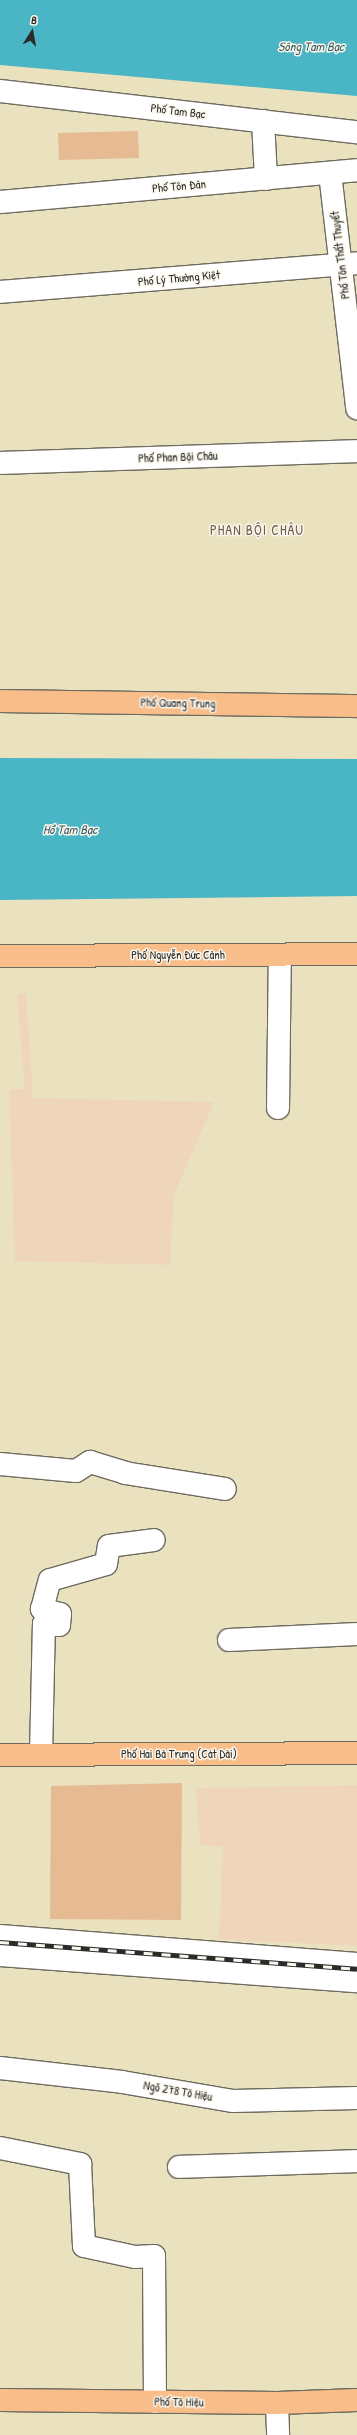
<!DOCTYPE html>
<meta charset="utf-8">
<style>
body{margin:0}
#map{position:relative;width:357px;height:2435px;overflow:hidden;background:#eae1bf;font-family:"Patrick Hand",sans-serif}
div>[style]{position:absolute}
.built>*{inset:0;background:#efd6bb}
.water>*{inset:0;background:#49b5c5}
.building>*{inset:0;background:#e6ba92}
.roads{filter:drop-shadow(1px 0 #6e6b5f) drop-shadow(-1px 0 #6e6b5f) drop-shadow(0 1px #6e6b5f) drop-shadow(0 -1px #6e6b5f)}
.minor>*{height:22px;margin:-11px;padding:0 11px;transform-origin:11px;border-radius:11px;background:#fff}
.major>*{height:22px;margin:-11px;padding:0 11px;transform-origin:11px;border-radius:11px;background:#f8bd89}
.rail>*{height:4.5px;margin-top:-2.25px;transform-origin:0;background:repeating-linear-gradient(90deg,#fbf7ec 0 9px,#2b2b2b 0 18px);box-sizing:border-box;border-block:1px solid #2b2b2b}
span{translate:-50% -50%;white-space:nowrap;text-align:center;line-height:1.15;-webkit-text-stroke:3px #fbf7ec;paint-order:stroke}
.street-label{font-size:12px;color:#2b2b2b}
.water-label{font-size:13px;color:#365b61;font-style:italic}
.quarter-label{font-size:14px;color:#6c5d4f;letter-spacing:1px}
.north{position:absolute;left:12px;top:12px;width:40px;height:40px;-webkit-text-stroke:3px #fbf7ec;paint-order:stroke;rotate:11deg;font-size:11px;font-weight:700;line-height:16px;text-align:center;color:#2b2b2b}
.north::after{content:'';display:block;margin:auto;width:14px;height:18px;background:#2b2b2b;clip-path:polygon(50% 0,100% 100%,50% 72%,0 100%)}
</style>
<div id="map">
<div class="built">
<i style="clip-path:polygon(26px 993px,33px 1098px,214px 1102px,174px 1195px,170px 1265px,15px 1261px,9px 1089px,25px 1089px,17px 994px)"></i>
<i style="clip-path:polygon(357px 1785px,357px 1946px,219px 1939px,223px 1847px,200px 1845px,196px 1788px)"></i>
</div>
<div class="water">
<i style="clip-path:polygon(0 0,357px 0,357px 96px,0 65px)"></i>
<i style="clip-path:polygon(0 758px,357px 759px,357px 896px,0 900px)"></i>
</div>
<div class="building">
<i style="clip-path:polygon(138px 131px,139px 158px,59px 160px,58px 133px)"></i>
<i style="clip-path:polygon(182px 1783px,181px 1920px,50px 1919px,51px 1786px)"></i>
</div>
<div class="roads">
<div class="minor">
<i style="left:0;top:91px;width:359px;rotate:6.6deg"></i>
<i style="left:263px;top:121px;width:58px;rotate:87deg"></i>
<i style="left:330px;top:173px;width:237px;rotate:83.4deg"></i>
<i style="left:0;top:202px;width:358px;rotate:-5.1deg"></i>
<i style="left:0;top:292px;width:358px;rotate:-4.6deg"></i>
<i style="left:0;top:463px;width:357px;rotate:-1.9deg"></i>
<i style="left:278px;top:1108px;width:153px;rotate:-89.3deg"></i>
<i style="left:0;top:1464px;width:76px;rotate:5.3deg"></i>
<i style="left:76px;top:1471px;width:17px;rotate:-33deg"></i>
<i style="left:90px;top:1462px;width:37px;rotate:17deg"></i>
<i style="left:125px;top:1473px;width:101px;rotate:9.1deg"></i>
<i style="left:229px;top:1640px;width:128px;rotate:-2.7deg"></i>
<i style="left:41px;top:1754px;width:130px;rotate:-88.7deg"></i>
<i style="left:44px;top:1624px;width:15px;rotate:4deg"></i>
<i style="left:59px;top:1625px;width:11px;rotate:-85deg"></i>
<i style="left:60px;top:1614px;width:19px;rotate:-164deg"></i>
<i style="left:42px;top:1609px;width:30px;rotate:-75deg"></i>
<i style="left:50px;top:1580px;width:58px;rotate:-15.9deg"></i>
<i style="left:106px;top:1564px;width:18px;rotate:-81deg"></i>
<i style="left:109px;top:1546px;width:45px;rotate:-7.6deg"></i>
<i style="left:0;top:1936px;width:358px;rotate:4.5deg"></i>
<i style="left:0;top:1955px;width:358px;rotate:4.2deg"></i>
<i style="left:0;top:2068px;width:123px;rotate:6.5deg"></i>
<i style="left:122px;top:2082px;width:113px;rotate:9.7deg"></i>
<i style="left:233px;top:2101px;width:124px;rotate:-1.4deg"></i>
<i style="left:0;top:2148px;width:82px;rotate:11.3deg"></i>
<i style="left:80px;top:2164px;width:82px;rotate:87.2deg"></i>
<i style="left:84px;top:2246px;width:52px;rotate:12.2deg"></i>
<i style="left:135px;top:2257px;width:19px;rotate:-3deg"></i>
<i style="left:154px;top:2256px;width:146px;rotate:89.6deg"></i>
<i style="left:179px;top:2167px;width:178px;rotate:-1.9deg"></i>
<i style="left:277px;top:2403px;width:32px;rotate:88deg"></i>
</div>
<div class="major">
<i style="left:0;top:701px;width:357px;rotate:0.8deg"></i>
<i style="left:0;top:956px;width:357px;rotate:-0.3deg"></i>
<i style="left:0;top:1755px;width:357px;rotate:-0.3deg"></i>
<i style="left:0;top:2400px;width:277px;rotate:0.6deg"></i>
<i style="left:277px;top:2403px;width:80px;rotate:-2.1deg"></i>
</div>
</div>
<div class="rail">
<i style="left:0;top:1942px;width:358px;rotate:4.3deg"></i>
</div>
<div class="street-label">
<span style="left:178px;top:111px;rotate:7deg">Phố Tam Bạc</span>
<span style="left:179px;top:186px;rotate:-5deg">Phố Tôn Đản</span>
<span style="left:340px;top:255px;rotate:-97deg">Phố Tôn Thất Thuyết</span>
<span style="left:179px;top:278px;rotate:-5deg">Phố Lý Thường Kiệt</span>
<span style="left:178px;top:457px;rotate:-2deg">Phố Phan Bội Châu</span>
<span style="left:178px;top:703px;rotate:1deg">Phố Quang Trung</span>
<span style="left:178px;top:955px">Phố Nguyễn Đức Cảnh</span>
<span style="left:179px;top:1754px">Phố Hai Bà Trưng (Cát Dài)</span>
<span style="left:178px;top:2091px;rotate:10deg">Ngõ 278 Tô Hiệu</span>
<span style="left:179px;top:2402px;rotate:1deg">Phố Tô Hiệu</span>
</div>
<div class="water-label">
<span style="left:311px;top:46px">Sông Tam Bạc</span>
<span style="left:70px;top:829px">Hồ Tam Bạc</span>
</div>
<div class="quarter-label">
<span style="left:257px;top:530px">PHAN BỘI CHÂU</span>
</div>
<div class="north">B</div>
</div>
